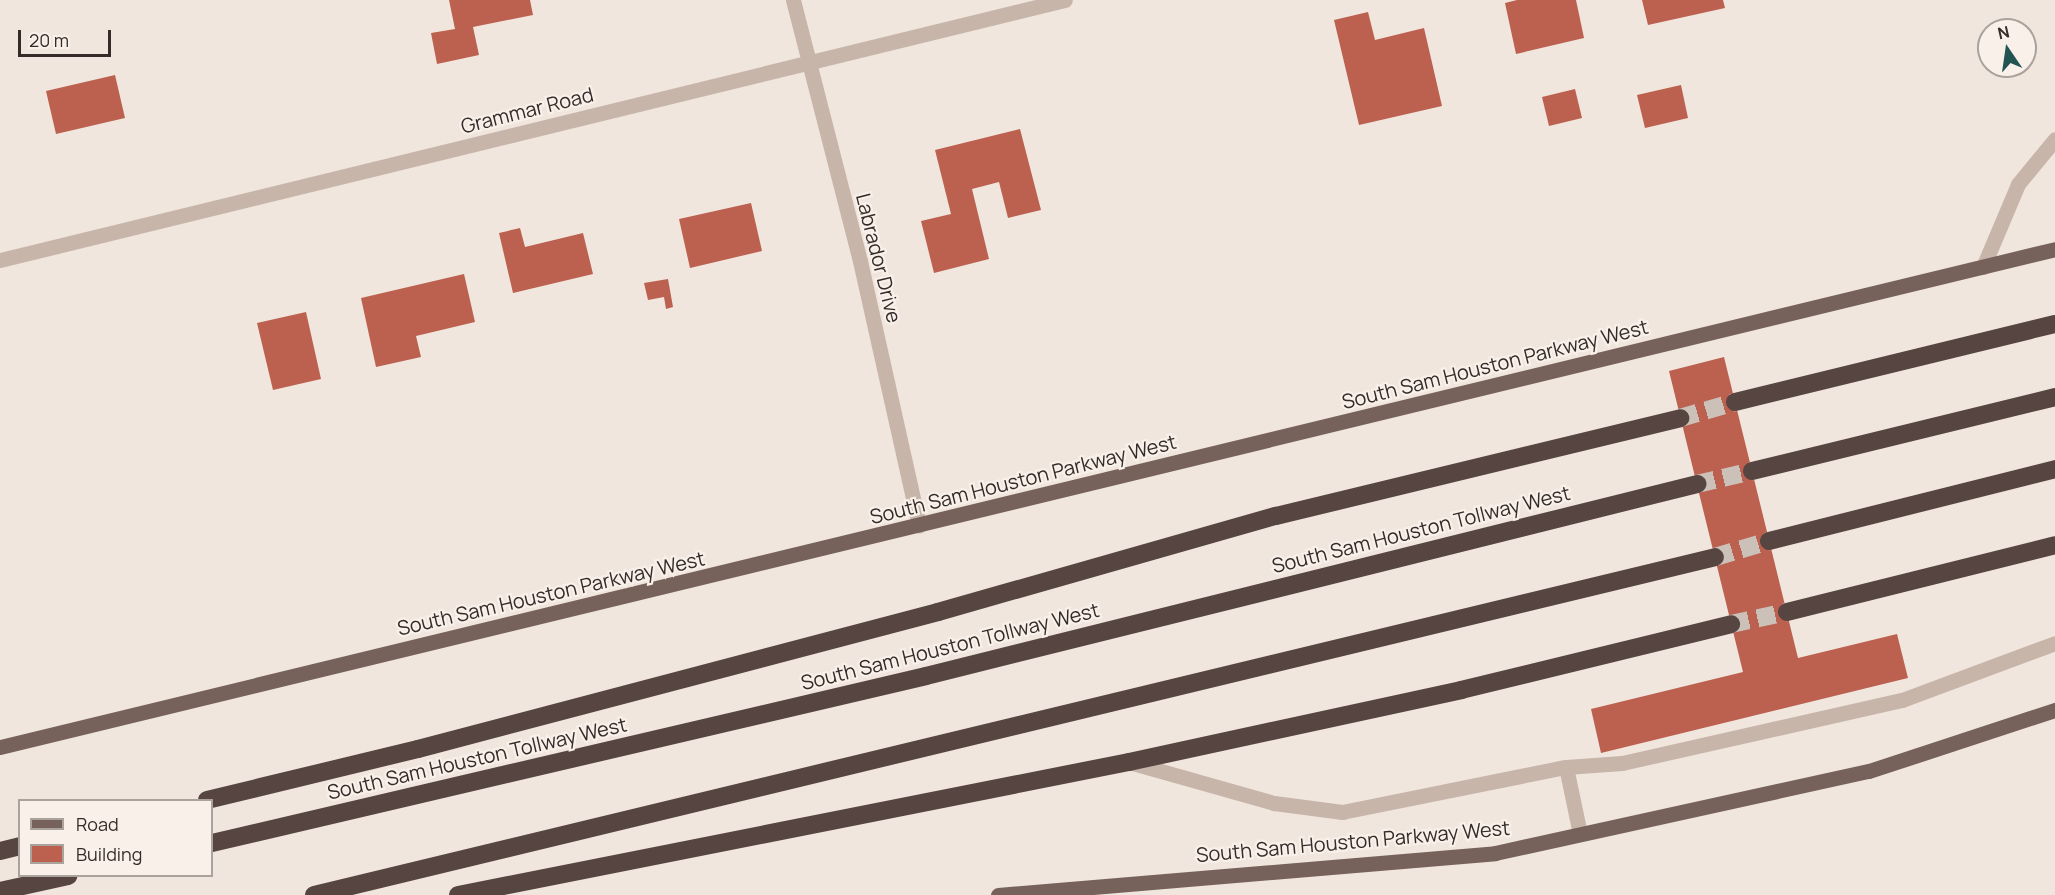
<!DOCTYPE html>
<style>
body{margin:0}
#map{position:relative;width:2055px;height:895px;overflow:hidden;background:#f0e6dd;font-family:Manrope,sans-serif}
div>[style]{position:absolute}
.building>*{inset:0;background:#bc604f}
.highway-tunnel>*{height:18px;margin-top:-9px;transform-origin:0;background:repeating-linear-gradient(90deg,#cbc1b9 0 18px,transparent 0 27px)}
.minor>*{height:15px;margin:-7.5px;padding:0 7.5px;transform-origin:7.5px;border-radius:7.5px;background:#c7b5aa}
.major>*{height:15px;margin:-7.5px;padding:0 7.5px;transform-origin:7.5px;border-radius:7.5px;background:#76625b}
.highway>*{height:18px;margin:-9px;padding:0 9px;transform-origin:9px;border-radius:9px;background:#564541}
span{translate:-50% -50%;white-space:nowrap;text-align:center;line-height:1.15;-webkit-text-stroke:4.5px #f8f0e9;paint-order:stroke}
.street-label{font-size:20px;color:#352c29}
.legend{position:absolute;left:18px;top:799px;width:195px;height:78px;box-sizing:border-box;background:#f8f0e9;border:2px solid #aaa29c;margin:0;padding:8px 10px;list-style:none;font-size:18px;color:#352c29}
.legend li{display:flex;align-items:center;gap:12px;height:30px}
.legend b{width:30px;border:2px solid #aaa29c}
.north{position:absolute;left:1977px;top:18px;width:60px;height:60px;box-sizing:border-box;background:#f8f0e9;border:2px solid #aaa29c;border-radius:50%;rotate:347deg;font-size:16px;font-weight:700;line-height:24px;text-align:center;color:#352c29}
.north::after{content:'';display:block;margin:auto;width:21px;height:27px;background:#225453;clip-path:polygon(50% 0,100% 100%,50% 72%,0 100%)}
.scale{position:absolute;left:18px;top:30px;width:93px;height:27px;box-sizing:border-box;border:3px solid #352c29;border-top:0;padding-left:8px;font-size:18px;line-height:21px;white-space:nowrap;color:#352c29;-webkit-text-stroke:4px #f8f0e9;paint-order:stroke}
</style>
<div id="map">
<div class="building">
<i style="clip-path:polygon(449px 0,530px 0,533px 15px,473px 27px,479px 55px,437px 64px,431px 33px,455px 29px)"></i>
<i style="clip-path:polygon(1517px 0,1576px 0,1584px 38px,1516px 54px,1505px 3px)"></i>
<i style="clip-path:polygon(1642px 0,1723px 0,1725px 8px,1648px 25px)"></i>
<i style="clip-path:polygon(1368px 12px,1375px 40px,1424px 28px,1442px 106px,1359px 125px,1334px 20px)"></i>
<i style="clip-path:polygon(115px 75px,125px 118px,56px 134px,46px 91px)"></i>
<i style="clip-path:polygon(1681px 85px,1688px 118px,1645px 128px,1637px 95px)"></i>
<i style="clip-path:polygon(1575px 89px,1582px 118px,1549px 126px,1542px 97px)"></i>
<i style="clip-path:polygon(1020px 129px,1041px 210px,1008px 218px,999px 182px,972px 189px,989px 259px,934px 273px,921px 221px,951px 214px,935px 150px)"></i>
<i style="clip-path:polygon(751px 203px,762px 251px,690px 268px,679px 219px)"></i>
<i style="clip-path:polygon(520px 228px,525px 247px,583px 233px,593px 274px,513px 293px,499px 233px)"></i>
<i style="clip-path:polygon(464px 274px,475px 322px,416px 336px,421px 357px,376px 367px,361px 298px)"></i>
<i style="clip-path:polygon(668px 279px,673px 307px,666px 309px,664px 297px,648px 300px,644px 283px)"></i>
<i style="clip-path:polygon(306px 312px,321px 379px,273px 390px,257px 323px)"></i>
<i style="clip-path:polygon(1724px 357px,1798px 658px,1897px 634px,1908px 678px,1601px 753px,1591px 709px,1743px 672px,1669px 371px)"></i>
</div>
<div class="highway-tunnel">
<i style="left:1680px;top:418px;width:57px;rotate:-16.2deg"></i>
<i style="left:1697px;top:484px;width:57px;rotate:-13.3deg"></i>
<i style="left:1715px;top:557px;width:56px;rotate:-16.5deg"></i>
<i style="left:1731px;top:624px;width:57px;rotate:-12.1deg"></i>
</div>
<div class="minor">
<i style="left:793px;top:0;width:269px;rotate:75.6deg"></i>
<i style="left:860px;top:261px;width:271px;rotate:77.4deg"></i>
<i style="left:0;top:260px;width:1096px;rotate:-13.72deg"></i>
<i style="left:1983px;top:267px;width:90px;rotate:-67.1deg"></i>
<i style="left:2018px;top:184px;width:58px;rotate:-50.6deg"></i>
<i style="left:1129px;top:762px;width:151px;rotate:15.8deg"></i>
<i style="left:1274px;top:803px;width:69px;rotate:7.5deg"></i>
<i style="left:1342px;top:812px;width:228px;rotate:-11.4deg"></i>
<i style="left:1566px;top:767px;width:68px;rotate:78.2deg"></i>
<i style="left:1566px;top:767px;width:56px;rotate:-4.1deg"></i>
<i style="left:1622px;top:763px;width:287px;rotate:-12.7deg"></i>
<i style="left:1902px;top:700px;width:163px;rotate:-20.4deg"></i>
</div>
<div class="major">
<i style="left:0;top:747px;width:2114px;rotate:-13.62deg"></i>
<i style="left:998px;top:895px;width:499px;rotate:-4.8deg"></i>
<i style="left:1495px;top:853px;width:383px;rotate:-12.4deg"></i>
<i style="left:1869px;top:771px;width:196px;rotate:-18.2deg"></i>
</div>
<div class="highway">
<i style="left:1735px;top:402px;width:329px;rotate:-13.7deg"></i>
<i style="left:1752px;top:471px;width:312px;rotate:-13.7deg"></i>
<i style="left:1769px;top:541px;width:295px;rotate:-14.1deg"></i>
<i style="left:1787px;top:612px;width:276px;rotate:-14deg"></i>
<i style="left:207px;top:800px;width:217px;rotate:-13.6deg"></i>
<i style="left:418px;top:749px;width:538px;rotate:-14.76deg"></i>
<i style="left:938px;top:612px;width:351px;rotate:-15.9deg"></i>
<i style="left:1276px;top:516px;width:416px;rotate:-13.6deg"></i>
<i style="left:212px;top:843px;width:733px;rotate:-13.16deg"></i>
<i style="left:926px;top:676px;width:795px;rotate:-13.98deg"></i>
<i style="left:0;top:851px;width:21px;rotate:-14deg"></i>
<i style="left:0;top:891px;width:70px;rotate:-12.4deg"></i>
<i style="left:314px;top:895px;width:1441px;rotate:-13.56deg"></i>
<i style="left:458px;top:895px;width:684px;rotate:-11.21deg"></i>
<i style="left:1129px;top:762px;width:340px;rotate:-12.2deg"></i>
<i style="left:1461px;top:690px;width:278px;rotate:-13.7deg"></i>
</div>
<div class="street-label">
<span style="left:527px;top:110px;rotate:-14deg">Grammar Road</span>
<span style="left:879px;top:258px;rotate:76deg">Labrador Drive</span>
<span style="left:1495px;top:364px;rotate:-14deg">South Sam Houston Parkway West</span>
<span style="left:1023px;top:479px;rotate:-14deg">South Sam Houston Parkway West</span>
<span style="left:1421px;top:529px;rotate:-14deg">South Sam Houston Tollway West</span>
<span style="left:551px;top:593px;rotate:-13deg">South Sam Houston Parkway West</span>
<span style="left:950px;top:646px;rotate:-14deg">South Sam Houston Tollway West</span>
<span style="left:477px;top:758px;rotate:-13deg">South Sam Houston Tollway West</span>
<span style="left:1353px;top:841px;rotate:-5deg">South Sam Houston Parkway West</span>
</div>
<ul class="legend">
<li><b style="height:8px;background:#76625b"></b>Road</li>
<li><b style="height:16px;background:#bc604f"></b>Building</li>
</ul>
<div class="north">N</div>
<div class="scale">20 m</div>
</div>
